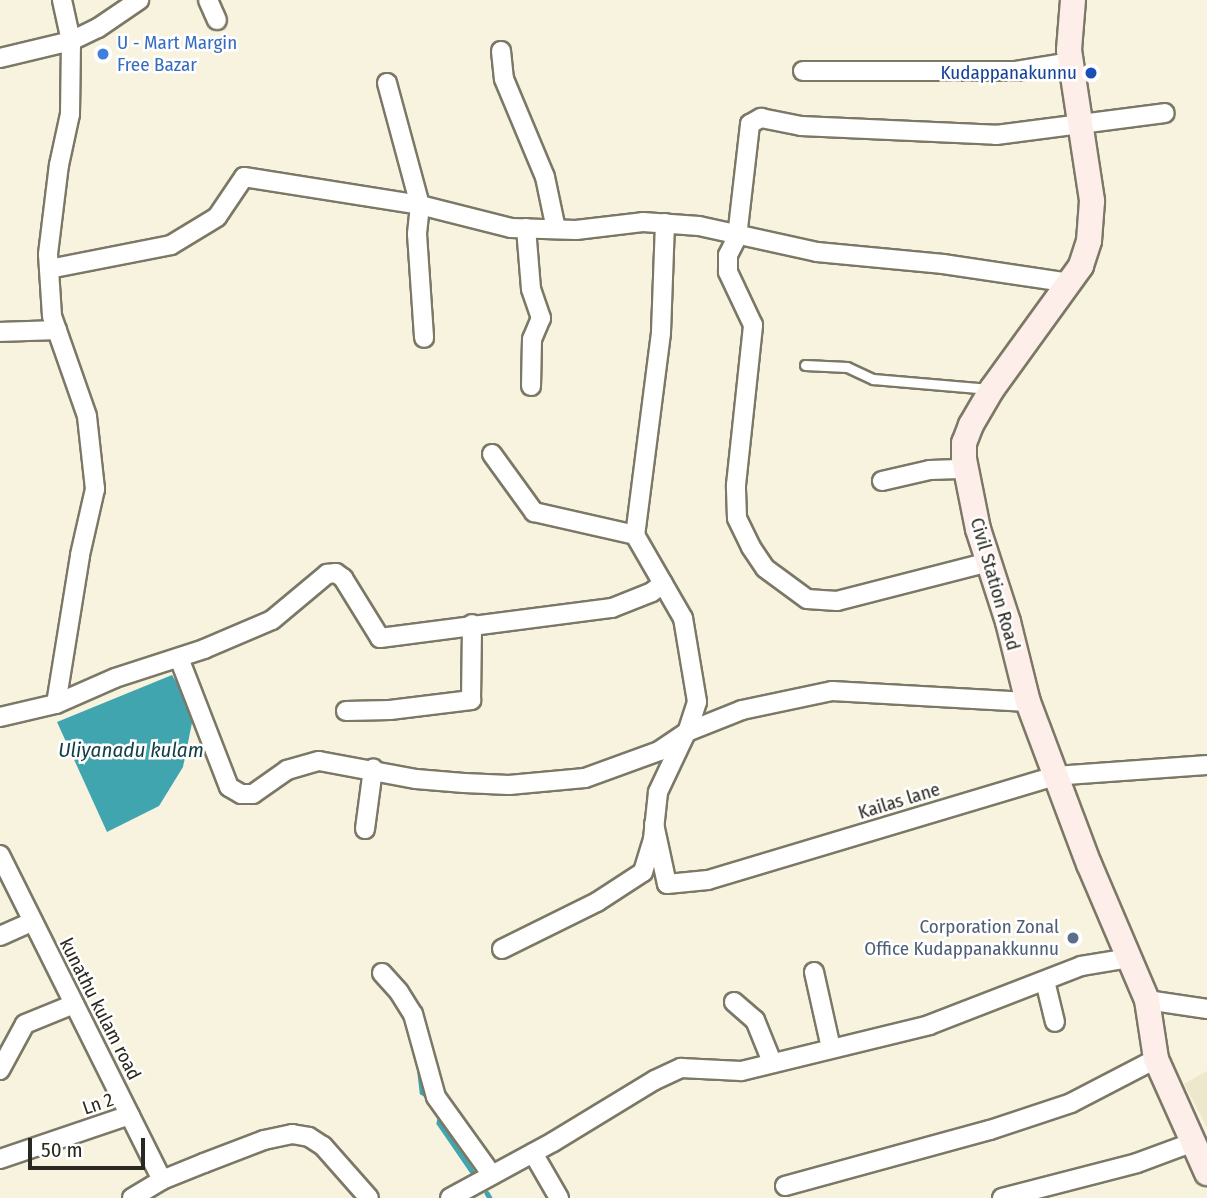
<!DOCTYPE html>
<style>
body{margin:0}
#map{position:relative;width:1207px;height:1198px;overflow:hidden;background:#f7f3df;font-family:"Fira Sans Condensed",sans-serif}
div>[style]{position:absolute}
.built>*{inset:0;background:#ede7cc}
.water>*{inset:0;background:#41a5af}
.stream>*{height:4.5px;margin:-2.25px;padding:0 2.25px;transform-origin:2.25px;border-radius:2.25px;background:#41a5af}
.roads{filter:drop-shadow(2px 0 #7b7866) drop-shadow(-2px 0 #7b7866) drop-shadow(0 2px #7b7866) drop-shadow(0 -2px #7b7866)}
.lane>*{height:9px;margin:-4.5px;padding:0 4.5px;transform-origin:4.5px;border-radius:4.5px;background:#fff}
.street>*{height:18px;margin:-9px;padding:0 9px;transform-origin:9px;border-radius:9px;background:#fff}
.secondary>*{height:24px;margin:-12px;padding:0 12px;transform-origin:12px;border-radius:12px;background:#feeeea}
.dots>*{width:19px;height:19px;translate:-50% -50%;box-sizing:border-box;border:4px solid #fff;border-radius:50%}
span{translate:-50% -50%;white-space:nowrap;text-align:center;line-height:1.15;-webkit-text-stroke:5px #fff;paint-order:stroke}
.shop-label{font-size:19px;color:#366cbe}
.left{translate:0 -50%;text-align:left}
.transit-label{font-size:19px;color:#164399}
.right{translate:-100% -50%;text-align:right}
.street-label{font-size:19px;color:#2a2921}
.service-label{font-size:19px;color:#4e5e75}
.water-label{font-size:21px;color:#113f44;font-style:italic}
.scale{position:absolute;left:28px;top:1138px;width:117px;height:32px;box-sizing:border-box;border:4px solid #2a2921;border-top:0;padding-left:9px;font-size:21px;line-height:24px;white-space:nowrap;color:#2a2921;-webkit-text-stroke:5px #fff;paint-order:stroke}
</style>
<div id="map">
<div class="built">
<i style="clip-path:polygon(1207px 1071px,1207px 1127px,1184px 1084px)"></i>
</div>
<div class="water">
<i style="clip-path:polygon(172px 675px,189px 703px,193px 718px,183px 767px,159px 806px,107px 832px,57px 722px)"></i>
</div>
<div class="stream">
<i style="left:419px;top:1066px;width:26px;rotate:83deg"></i>
<i style="left:422px;top:1092px;width:11px;rotate:34deg"></i>
<i style="left:441px;top:1115px;width:8px;rotate:104deg"></i>
<i style="left:439px;top:1123px;width:58px;rotate:55.5deg"></i>
<i style="left:487px;top:1193px;width:6px;rotate:59deg"></i>
</div>
<div class="roads">
<div class="lane">
<i style="left:805px;top:365px;width:42px;rotate:2.7deg"></i>
<i style="left:847px;top:367px;width:29px;rotate:25deg"></i>
<i style="left:873px;top:379px;width:117px;rotate:4.9deg"></i>
</div>
<div class="street">
<i style="left:208px;top:0;width:22px;rotate:66deg"></i>
<i style="left:501px;top:51px;width:28px;rotate:84deg"></i>
<i style="left:504px;top:79px;width:106px;rotate:67.3deg"></i>
<i style="left:545px;top:177px;width:53px;rotate:78.1deg"></i>
<i style="left:0;top:58px;width:73px;rotate:-13.5deg"></i>
<i style="left:71px;top:41px;width:30px;rotate:-26deg"></i>
<i style="left:98px;top:28px;width:50px;rotate:-34.3deg"></i>
<i style="left:803px;top:71px;width:213px"></i>
<i style="left:1016px;top:71px;width:56px;rotate:-9.3deg"></i>
<i style="left:387px;top:83px;width:126px;rotate:74.9deg"></i>
<i style="left:420px;top:205px;width:29px;rotate:96deg"></i>
<i style="left:417px;top:234px;width:104px;rotate:86.1deg"></i>
<i style="left:665px;top:223px;width:110px;rotate:92.1deg"></i>
<i style="left:661px;top:333px;width:204px;rotate:97.3deg"></i>
<i style="left:635px;top:535px;width:96px;rotate:60deg"></i>
<i style="left:683px;top:618px;width:85px;rotate:80.5deg"></i>
<i style="left:697px;top:702px;width:32px;rotate:108deg"></i>
<i style="left:687px;top:732px;width:59px;rotate:-21.8deg"></i>
<i style="left:742px;top:710px;width:92px;rotate:-11.9deg"></i>
<i style="left:832px;top:691px;width:196px;rotate:3.2deg"></i>
<i style="left:526px;top:228px;width:61px;rotate:85.3deg"></i>
<i style="left:531px;top:289px;width:31px;rotate:71deg"></i>
<i style="left:541px;top:318px;width:23px;rotate:113deg"></i>
<i style="left:532px;top:339px;width:47px;rotate:91.2deg"></i>
<i style="left:49px;top:269px;width:124px;rotate:-11.1deg"></i>
<i style="left:171px;top:245px;width:54px;rotate:-31.3deg"></i>
<i style="left:217px;top:217px;width:48px;rotate:-56deg"></i>
<i style="left:244px;top:177px;width:178px;rotate:9deg"></i>
<i style="left:420px;top:205px;width:94px;rotate:14.2deg"></i>
<i style="left:511px;top:228px;width:65px;rotate:1.8deg"></i>
<i style="left:576px;top:230px;width:67px;rotate:-6.8deg"></i>
<i style="left:643px;top:222px;width:56px;rotate:4.1deg"></i>
<i style="left:699px;top:226px;width:121px;rotate:12.4deg"></i>
<i style="left:817px;top:252px;width:127px;rotate:5.4deg"></i>
<i style="left:943px;top:264px;width:128px;rotate:8.5deg"></i>
<i style="left:0;top:332px;width:57px;rotate:-2deg"></i>
<i style="left:492px;top:454px;width:72px;rotate:54.1deg"></i>
<i style="left:534px;top:512px;width:104px;rotate:12.8deg"></i>
<i style="left:882px;top:481px;width:49px;rotate:-12.9deg"></i>
<i style="left:930px;top:470px;width:36px;rotate:-2deg"></i>
<i style="left:989px;top:562px;width:157px;rotate:165.6deg"></i>
<i style="left:837px;top:601px;width:30px;rotate:-176deg"></i>
<i style="left:807px;top:599px;width:52px;rotate:-143.6deg"></i>
<i style="left:765px;top:568px;width:25px;rotate:-124deg"></i>
<i style="left:751px;top:547px;width:32px;rotate:-116deg"></i>
<i style="left:737px;top:518px;width:33px;rotate:-92deg"></i>
<i style="left:736px;top:485px;width:161px;rotate:-83.9deg"></i>
<i style="left:753px;top:325px;width:59px;rotate:-115.3deg"></i>
<i style="left:728px;top:272px;width:17px;rotate:-90deg"></i>
<i style="left:728px;top:255px;width:20px;rotate:-63deg"></i>
<i style="left:737px;top:237px;width:114px;rotate:-83.4deg"></i>
<i style="left:750px;top:124px;width:13px;rotate:-29deg"></i>
<i style="left:761px;top:118px;width:41px;rotate:11.3deg"></i>
<i style="left:801px;top:126px;width:195px;rotate:2.6deg"></i>
<i style="left:996px;top:135px;width:170px;rotate:-7.4deg"></i>
<i style="left:179px;top:658px;width:138px;rotate:68.8deg"></i>
<i style="left:229px;top:787px;width:14px;rotate:30deg"></i>
<i style="left:241px;top:794px;width:12px"></i>
<i style="left:253px;top:794px;width:42px;rotate:-35.2deg"></i>
<i style="left:287px;top:770px;width:33px;rotate:-16deg"></i>
<i style="left:319px;top:761px;width:99px;rotate:10.5deg"></i>
<i style="left:416px;top:779px;width:48px;rotate:4.8deg"></i>
<i style="left:464px;top:783px;width:45px;rotate:2.5deg"></i>
<i style="left:509px;top:785px;width:76px;rotate:-5.3deg"></i>
<i style="left:585px;top:778px;width:79px;rotate:-20deg"></i>
<i style="left:659px;top:751px;width:34px;rotate:-34deg"></i>
<i style="left:56px;top:704px;width:151px;rotate:-80.8deg"></i>
<i style="left:80px;top:555px;width:68px;rotate:-77.2deg"></i>
<i style="left:95px;top:489px;width:73px;rotate:-96.3deg"></i>
<i style="left:87px;top:416px;width:106px;rotate:-109.3deg"></i>
<i style="left:52px;top:316px;width:62px;rotate:-93.7deg"></i>
<i style="left:48px;top:254px;width:90px;rotate:-83deg"></i>
<i style="left:59px;top:165px;width:52px;rotate:-77.8deg"></i>
<i style="left:70px;top:114px;width:73px;rotate:-89.2deg"></i>
<i style="left:71px;top:41px;width:42px;rotate:-102.4deg"></i>
<i style="left:346px;top:711px;width:44px;rotate:-1.3deg"></i>
<i style="left:390px;top:710px;width:82px;rotate:-7deg"></i>
<i style="left:471px;top:700px;width:76px;rotate:-89.2deg"></i>
<i style="left:0;top:717px;width:57px;rotate:-13.1deg"></i>
<i style="left:56px;top:704px;width:64px;rotate:-23.8deg"></i>
<i style="left:115px;top:678px;width:94px;rotate:-18deg"></i>
<i style="left:204px;top:649px;width:74px;rotate:-23.1deg"></i>
<i style="left:272px;top:620px;width:72px;rotate:-39.9deg"></i>
<i style="left:327px;top:574px;width:9px;rotate:-6deg"></i>
<i style="left:336px;top:573px;width:9px;rotate:36deg"></i>
<i style="left:343px;top:578px;width:70px;rotate:58.3deg"></i>
<i style="left:380px;top:638px;width:234px;rotate:-7.4deg"></i>
<i style="left:612px;top:608px;width:43px;rotate:-21.8deg"></i>
<i style="left:652px;top:592px;width:14px;rotate:-39deg"></i>
<i style="left:654px;top:824px;width:61px;rotate:77.8deg"></i>
<i style="left:667px;top:884px;width:41px;rotate:-5.6deg"></i>
<i style="left:708px;top:880px;width:361px;rotate:-16.7deg"></i>
<i style="left:1054px;top:776px;width:153px;rotate:-4.1deg"></i>
<i style="left:365px;top:829px;width:61px;rotate:-82.4deg"></i>
<i style="left:0;top:855px;width:363px;rotate:63.5deg"></i>
<i style="left:0;top:936px;width:36px;rotate:-24deg"></i>
<i style="left:502px;top:949px;width:106px;rotate:-26.3deg"></i>
<i style="left:597px;top:902px;width:55px;rotate:-33.1deg"></i>
<i style="left:643px;top:872px;width:34px;rotate:-73deg"></i>
<i style="left:653px;top:839px;width:47px;rotate:-83.9deg"></i>
<i style="left:658px;top:792px;width:63px;rotate:-64.7deg"></i>
<i style="left:814px;top:972px;width:78px;rotate:77.4deg"></i>
<i style="left:382px;top:973px;width:25px;rotate:48deg"></i>
<i style="left:399px;top:992px;width:26px;rotate:58deg"></i>
<i style="left:413px;top:1014px;width:86px;rotate:74.5deg"></i>
<i style="left:436px;top:1097px;width:96px;rotate:54.3deg"></i>
<i style="left:1045px;top:981px;width:42px;rotate:76.3deg"></i>
<i style="left:1147px;top:1000px;width:61px;rotate:8.5deg"></i>
<i style="left:734px;top:1002px;width:28px;rotate:41deg"></i>
<i style="left:755px;top:1020px;width:45px;rotate:68deg"></i>
<i style="left:0;top:1070px;width:52px;rotate:-61.5deg"></i>
<i style="left:25px;top:1024px;width:53px;rotate:-22.2deg"></i>
<i style="left:533px;top:1153px;width:52px;rotate:60deg"></i>
<i style="left:0;top:1159px;width:137px;rotate:-18.7deg"></i>
<i style="left:785px;top:1186px;width:213px;rotate:-15.3deg"></i>
<i style="left:990px;top:1130px;width:85px;rotate:-18.4deg"></i>
<i style="left:1071px;top:1103px;width:96px;rotate:-27.4deg"></i>
<i style="left:132px;top:1198px;width:35px;rotate:-31deg"></i>
<i style="left:162px;top:1180px;width:45px;rotate:-22deg"></i>
<i style="left:204px;top:1163px;width:64px;rotate:-21deg"></i>
<i style="left:264px;top:1140px;width:29px;rotate:-12deg"></i>
<i style="left:292px;top:1134px;width:17px;rotate:10deg"></i>
<i style="left:309px;top:1137px;width:17px;rotate:33deg"></i>
<i style="left:323px;top:1146px;width:69px;rotate:48.5deg"></i>
<i style="left:450px;top:1198px;width:117px;rotate:-28.5deg"></i>
<i style="left:553px;top:1142px;width:119px;rotate:-31.3deg"></i>
<i style="left:655px;top:1080px;width:29px;rotate:-25deg"></i>
<i style="left:681px;top:1068px;width:60px;rotate:2.9deg"></i>
<i style="left:741px;top:1071px;width:194px;rotate:-13.7deg"></i>
<i style="left:929px;top:1025px;width:163px;rotate:-21.2deg"></i>
<i style="left:1081px;top:966px;width:50px;rotate:-9.3deg"></i>
<i style="left:1002px;top:1198px;width:139px;rotate:-14.5deg"></i>
<i style="left:1137px;top:1163px;width:58px;rotate:-20.3deg"></i>
</div>
<div class="secondary">
<i style="left:1073px;top:0;width:50px;rotate:94.6deg"></i>
<i style="left:1069px;top:50px;width:153px;rotate:81.3deg"></i>
<i style="left:1092px;top:201px;width:40px;rotate:94.3deg"></i>
<i style="left:1089px;top:241px;width:26px;rotate:108deg"></i>
<i style="left:1081px;top:266px;width:152px;rotate:125.9deg"></i>
<i style="left:992px;top:389px;width:42px;rotate:120.3deg"></i>
<i style="left:971px;top:425px;width:19px;rotate:111deg"></i>
<i style="left:964px;top:443px;width:16px;rotate:90deg"></i>
<i style="left:964px;top:459px;width:71px;rotate:78.7deg"></i>
<i style="left:978px;top:529px;width:98px;rotate:72.1deg"></i>
<i style="left:1008px;top:622px;width:82px;rotate:76deg"></i>
<i style="left:1028px;top:702px;width:173px;rotate:69.4deg"></i>
<i style="left:1089px;top:864px;width:148px;rotate:66.9deg"></i>
<i style="left:1147px;top:1000px;width:60px;rotate:81.3deg"></i>
<i style="left:1156px;top:1059px;width:125px;rotate:65.9deg"></i>
</div>
</div>
<div class="dots">
<i style="left:103px;top:54px;background:#3f7fe0"></i>
<i style="left:1091px;top:73px;background:#1a4fb4"></i>
<i style="left:1073px;top:938px;background:#5c6f8a"></i>
</div>
<div class="shop-label">
<span class="left" style="left:117px;top:54px">U - Mart Margin<br>Free Bazar</span>
</div>
<div class="transit-label">
<span class="right" style="left:1077px;top:73px">Kudappanakunnu</span>
</div>
<div class="street-label">
<span style="left:995px;top:584px;rotate:74deg">Civil Station Road</span>
<span style="left:899px;top:801px;rotate:-17deg">Kailas lane</span>
<span style="left:100px;top:1009px;rotate:63deg">kunathu kulam road</span>
<span style="left:98px;top:1104px;rotate:-19deg">Ln 2</span>
</div>
<div class="service-label">
<span class="right" style="left:1059px;top:938px">Corporation Zonal<br>Office Kudappanakkunnu</span>
</div>
<div class="water-label">
<span style="left:131px;top:750px">Uliyanadu kulam</span>
</div>
<div class="scale">50 m</div>
</div>
